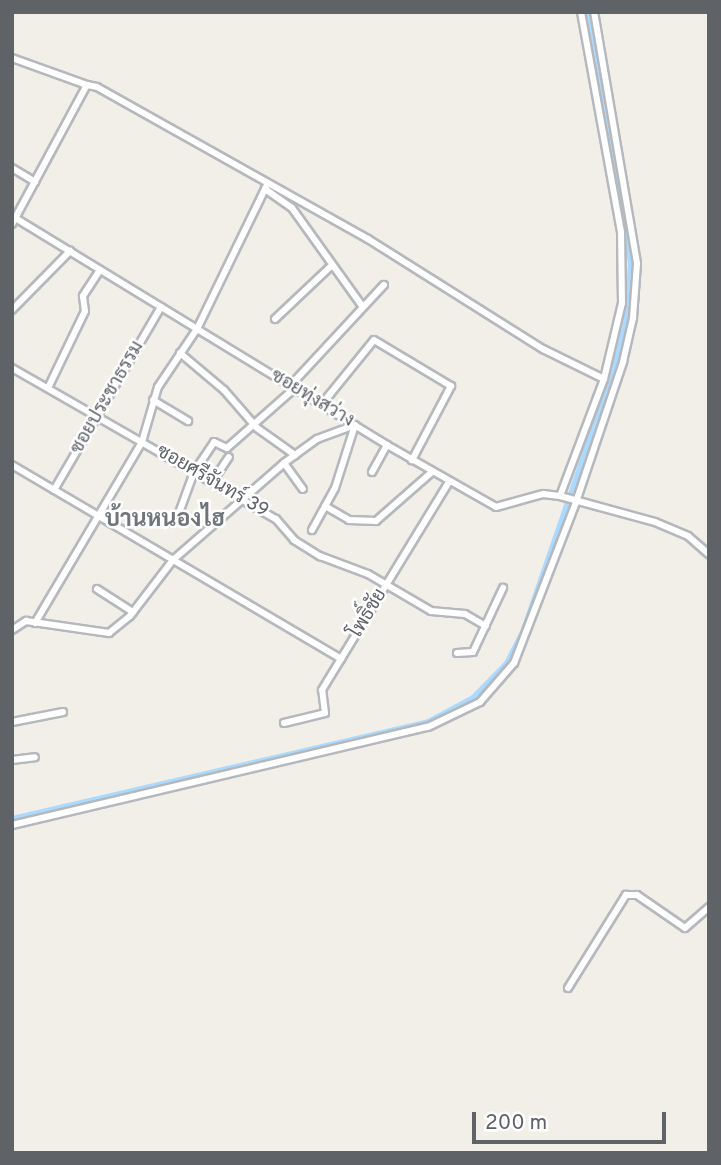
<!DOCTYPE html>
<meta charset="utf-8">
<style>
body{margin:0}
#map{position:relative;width:721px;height:1165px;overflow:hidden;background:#f1efe8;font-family:Overpass,Sarabun,sans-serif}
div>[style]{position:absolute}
.canal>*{height:7px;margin:-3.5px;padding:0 3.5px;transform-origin:3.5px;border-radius:3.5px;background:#aadaff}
.roads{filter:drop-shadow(2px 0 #b5b8bc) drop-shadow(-2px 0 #b5b8bc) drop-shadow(0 2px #b5b8bc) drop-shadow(0 -2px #b5b8bc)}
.street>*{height:6px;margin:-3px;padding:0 3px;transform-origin:3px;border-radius:3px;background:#fff}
span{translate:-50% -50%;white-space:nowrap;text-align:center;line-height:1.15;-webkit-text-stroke:5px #fff;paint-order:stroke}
.street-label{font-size:19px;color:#5f6368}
.quarter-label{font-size:23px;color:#70757a;font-weight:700}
.frame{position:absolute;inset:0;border:14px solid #5f6368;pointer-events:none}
.scale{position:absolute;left:472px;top:1112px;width:194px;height:32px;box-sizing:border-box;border:4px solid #5f6368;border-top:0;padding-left:9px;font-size:21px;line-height:24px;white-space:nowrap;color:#5f6368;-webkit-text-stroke:5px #fff;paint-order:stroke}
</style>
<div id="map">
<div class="canal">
<i style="left:12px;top:819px;width:425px;rotate:-13.1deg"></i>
<i style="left:426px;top:723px;width:53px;rotate:-28deg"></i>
<i style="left:473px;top:698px;width:49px;rotate:-45.8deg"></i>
<i style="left:507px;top:663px;width:35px;rotate:-63deg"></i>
<i style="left:523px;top:632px;width:285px;rotate:-70.9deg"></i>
<i style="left:616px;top:363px;width:46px;rotate:-76.3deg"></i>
<i style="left:627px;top:318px;width:55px;rotate:-85.8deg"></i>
<i style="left:631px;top:263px;width:255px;rotate:-99.7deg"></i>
</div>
<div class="roads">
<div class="street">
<i style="left:12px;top:58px;width:80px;rotate:19.8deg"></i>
<i style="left:12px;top:168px;width:27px;rotate:31deg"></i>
<i style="left:265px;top:189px;width:33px;rotate:35deg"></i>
<i style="left:292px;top:208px;width:122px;rotate:54.4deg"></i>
<i style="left:12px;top:216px;width:439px;rotate:31.4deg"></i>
<i style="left:387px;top:445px;width:125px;rotate:29.6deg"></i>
<i style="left:496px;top:507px;width:49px;rotate:-15.5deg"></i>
<i style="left:543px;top:494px;width:17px;rotate:7deg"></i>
<i style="left:560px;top:496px;width:98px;rotate:15.3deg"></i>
<i style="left:655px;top:522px;width:36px;rotate:23deg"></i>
<i style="left:688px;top:536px;width:28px;rotate:41deg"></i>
<i style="left:12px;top:224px;width:158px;rotate:-61.7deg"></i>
<i style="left:87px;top:85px;width:10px;rotate:11deg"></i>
<i style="left:97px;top:87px;width:311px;rotate:29.3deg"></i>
<i style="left:368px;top:239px;width:207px;rotate:32.2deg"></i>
<i style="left:543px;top:349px;width:68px;rotate:26.2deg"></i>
<i style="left:12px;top:310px;width:83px;rotate:-45.5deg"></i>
<i style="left:275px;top:319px;width:77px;rotate:-43.4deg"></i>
<i style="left:180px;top:353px;width:57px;rotate:40.1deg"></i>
<i style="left:224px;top:390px;width:50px;rotate:49deg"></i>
<i style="left:257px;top:428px;width:47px;rotate:35.4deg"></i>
<i style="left:12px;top:368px;width:304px;rotate:29.8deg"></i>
<i style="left:276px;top:519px;width:28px;rotate:49deg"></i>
<i style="left:294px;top:540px;width:31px;rotate:32deg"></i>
<i style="left:320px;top:556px;width:51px;rotate:20.6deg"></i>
<i style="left:368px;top:574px;width:73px;rotate:30.4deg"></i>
<i style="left:431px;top:611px;width:34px;rotate:5deg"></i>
<i style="left:465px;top:614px;width:24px;rotate:30deg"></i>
<i style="left:290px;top:386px;width:138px;rotate:-47.1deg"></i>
<i style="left:48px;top:388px;width:85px;rotate:-64.3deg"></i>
<i style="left:85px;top:311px;width:15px;rotate:-98deg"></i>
<i style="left:83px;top:296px;width:31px;rotate:-57deg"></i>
<i style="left:153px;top:400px;width:41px;rotate:31deg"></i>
<i style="left:322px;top:404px;width:82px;rotate:-50.9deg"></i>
<i style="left:374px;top:340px;width:90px;rotate:30.9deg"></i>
<i style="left:451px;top:386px;width:84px;rotate:117.8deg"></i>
<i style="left:284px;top:463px;width:32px;rotate:54deg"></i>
<i style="left:12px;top:465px;width:382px;rotate:30.5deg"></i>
<i style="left:372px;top:472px;width:31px;rotate:-61deg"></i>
<i style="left:212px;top:482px;width:30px;rotate:-56deg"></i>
<i style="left:54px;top:490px;width:212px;rotate:-59.7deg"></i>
<i style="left:560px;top:496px;width:125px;rotate:-69.4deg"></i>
<i style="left:604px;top:379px;width:78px;rotate:-76.7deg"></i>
<i style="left:622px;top:303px;width:71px;rotate:-90.8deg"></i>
<i style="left:621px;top:232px;width:224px;rotate:-100.3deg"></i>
<i style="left:325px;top:506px;width:28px;rotate:30deg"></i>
<i style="left:349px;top:520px;width:27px;rotate:2deg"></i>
<i style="left:376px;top:521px;width:74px;rotate:-41.2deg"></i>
<i style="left:169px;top:523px;width:14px;rotate:-45deg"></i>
<i style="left:179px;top:513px;width:44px;rotate:-69.9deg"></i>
<i style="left:194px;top:472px;width:36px;rotate:-56deg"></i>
<i style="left:214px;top:442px;width:14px;rotate:25deg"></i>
<i style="left:227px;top:448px;width:91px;rotate:-41.4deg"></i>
<i style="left:97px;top:589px;width:43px;rotate:32.6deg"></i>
<i style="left:35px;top:623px;width:210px;rotate:-59.4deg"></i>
<i style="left:142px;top:442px;width:57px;rotate:-73.8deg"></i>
<i style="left:158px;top:387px;width:70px;rotate:-56.1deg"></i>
<i style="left:197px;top:329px;width:162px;rotate:-64.1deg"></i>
<i style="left:12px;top:630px;width:17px;rotate:-33deg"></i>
<i style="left:26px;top:621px;width:84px;rotate:8.2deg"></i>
<i style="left:109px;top:633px;width:27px;rotate:-39deg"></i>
<i style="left:130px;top:616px;width:71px;rotate:-52.5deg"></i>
<i style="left:173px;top:560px;width:147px;rotate:-41.1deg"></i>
<i style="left:284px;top:463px;width:41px;rotate:-36deg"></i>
<i style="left:317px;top:439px;width:40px;rotate:-20.2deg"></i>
<i style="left:355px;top:425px;width:66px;rotate:107.6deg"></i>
<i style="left:335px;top:488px;width:48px;rotate:118.7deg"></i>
<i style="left:457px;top:653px;width:16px;rotate:-4deg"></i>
<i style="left:473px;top:652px;width:71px;rotate:-64.9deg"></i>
<i style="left:12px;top:722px;width:52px;rotate:-11.1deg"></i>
<i style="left:284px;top:723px;width:42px;rotate:-13.7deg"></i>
<i style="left:325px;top:713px;width:23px;rotate:-97deg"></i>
<i style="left:322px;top:690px;width:244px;rotate:-58.6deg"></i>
<i style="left:12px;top:760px;width:23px;rotate:-7deg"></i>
<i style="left:12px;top:825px;width:427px;rotate:-13.3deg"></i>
<i style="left:428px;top:727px;width:58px;rotate:-25.7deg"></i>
<i style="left:480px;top:702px;width:52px;rotate:-48.9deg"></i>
<i style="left:514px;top:663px;width:173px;rotate:-68.9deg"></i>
<i style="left:576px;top:502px;width:148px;rotate:-71.4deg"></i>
<i style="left:623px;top:362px;width:45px;rotate:-77.2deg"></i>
<i style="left:633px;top:318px;width:55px;rotate:-85.8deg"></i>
<i style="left:637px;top:263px;width:255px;rotate:-99.7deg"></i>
<i style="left:568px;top:988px;width:110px;rotate:-58.1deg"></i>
<i style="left:626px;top:895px;width:11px"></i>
<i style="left:637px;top:895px;width:58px;rotate:34.5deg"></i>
<i style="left:685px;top:928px;width:32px;rotate:-41deg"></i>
</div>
</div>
<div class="street-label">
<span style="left:108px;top:398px;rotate:-60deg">ซอยประชาธรรม</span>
<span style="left:312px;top:399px;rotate:31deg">ซอยทุ่งสว่าง</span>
<span style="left:212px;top:482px;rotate:30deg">ซอยศรีจันทร์ 39</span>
<span style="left:369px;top:614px;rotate:-59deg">โพธิ์ชัย</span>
</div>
<div class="quarter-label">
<span style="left:165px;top:521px">บ้านหนองไฮ</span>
</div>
<div class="frame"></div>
<div class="scale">200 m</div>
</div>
